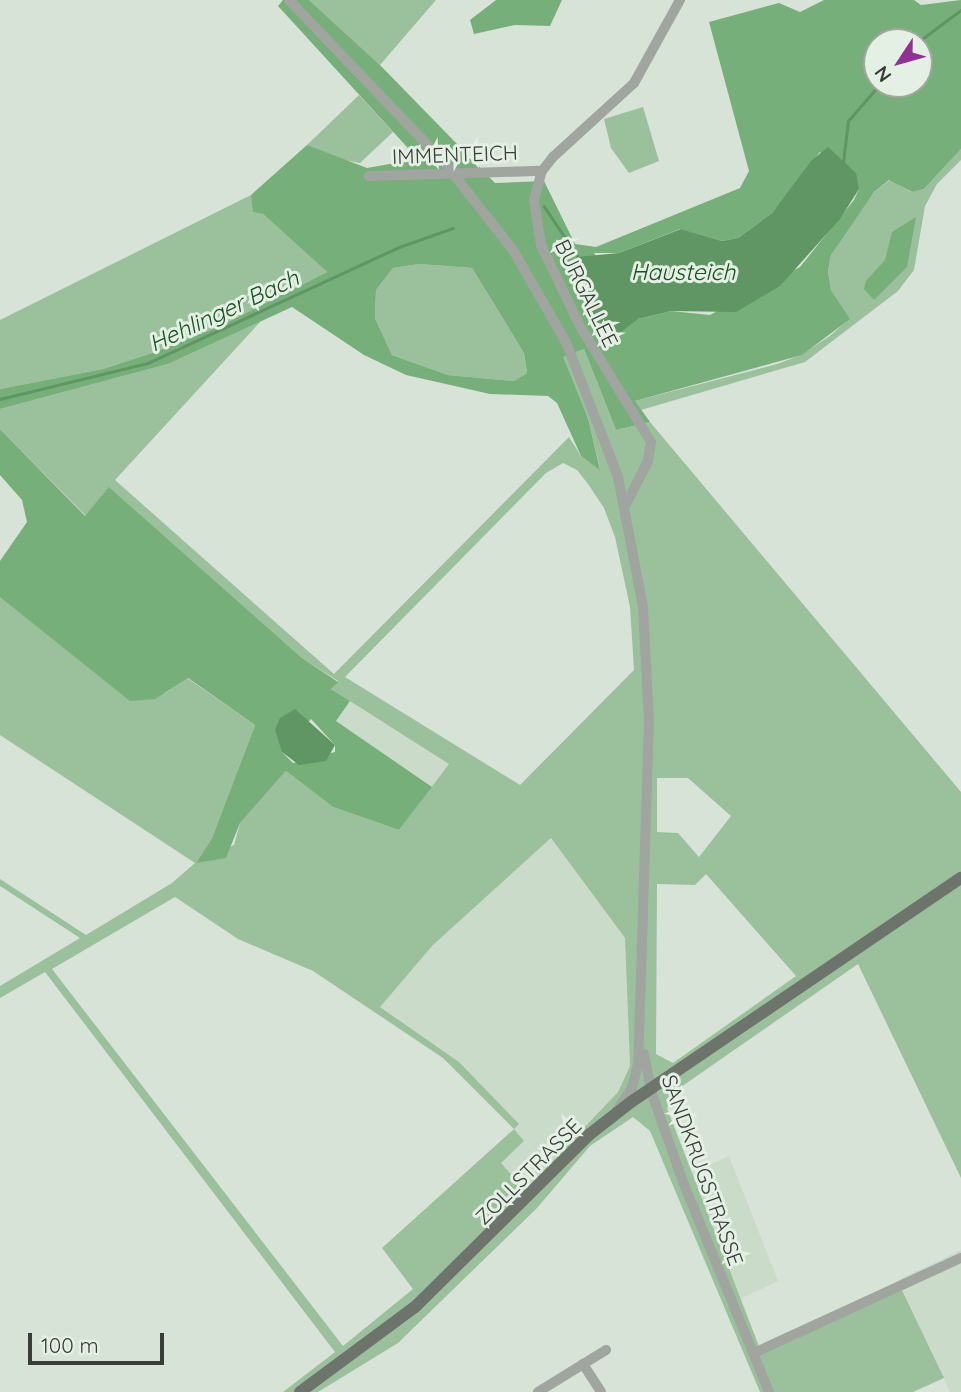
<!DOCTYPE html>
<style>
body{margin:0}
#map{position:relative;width:961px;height:1392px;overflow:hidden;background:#d8e3d8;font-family:Quicksand,sans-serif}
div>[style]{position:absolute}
.built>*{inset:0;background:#cadbca}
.green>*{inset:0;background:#9ac19b}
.forest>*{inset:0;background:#77af7a}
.water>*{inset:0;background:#5f9663}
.stream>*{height:2.5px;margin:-1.25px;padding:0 1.25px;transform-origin:1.25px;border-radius:1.25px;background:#5f9663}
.minor>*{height:10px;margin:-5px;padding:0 5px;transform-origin:5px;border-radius:5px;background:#a0a5a0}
.major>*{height:12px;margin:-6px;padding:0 6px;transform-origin:6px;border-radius:6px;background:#6c746c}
span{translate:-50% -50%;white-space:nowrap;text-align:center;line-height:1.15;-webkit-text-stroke:6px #e5f0e5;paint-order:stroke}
.street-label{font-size:21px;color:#383d38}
.water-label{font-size:23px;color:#175220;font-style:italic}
.north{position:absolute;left:863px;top:28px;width:70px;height:70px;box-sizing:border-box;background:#e5f0e5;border:2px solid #a0a8a0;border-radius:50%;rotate:234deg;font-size:19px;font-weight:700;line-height:28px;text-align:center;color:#383d38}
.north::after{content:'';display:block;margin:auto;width:24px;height:32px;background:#923097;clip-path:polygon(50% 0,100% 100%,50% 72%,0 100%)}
.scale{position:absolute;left:28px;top:1333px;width:136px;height:32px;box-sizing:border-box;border:4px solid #383d38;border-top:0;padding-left:9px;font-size:21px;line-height:24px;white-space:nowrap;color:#383d38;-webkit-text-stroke:5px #e5f0e5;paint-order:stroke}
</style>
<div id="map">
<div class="built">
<i style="clip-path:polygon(350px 701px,450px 763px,432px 787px,336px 721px)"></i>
<i style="clip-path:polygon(551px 838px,625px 938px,630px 1066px,618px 1092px,525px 1191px,501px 1163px,514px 1129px,459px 1062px,379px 1007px,433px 945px)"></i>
<i style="clip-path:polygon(729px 1156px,778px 1281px,740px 1299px,689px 1174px)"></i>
<i style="clip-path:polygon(961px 1250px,961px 1392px,950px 1392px,898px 1280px)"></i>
</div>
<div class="green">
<i style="clip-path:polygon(309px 0,436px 0,380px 65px)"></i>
<i style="clip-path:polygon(359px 95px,393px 132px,360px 163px,329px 157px,307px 145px)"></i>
<i style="clip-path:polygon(643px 107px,659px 161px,629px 173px,611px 148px,604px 119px)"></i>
<i style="clip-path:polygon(961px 149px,961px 160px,937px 184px,925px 206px,914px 270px,898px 291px,805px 362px,641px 410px,635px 401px,777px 364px,801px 355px,831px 335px,849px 319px,831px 290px,828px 271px,831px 255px,846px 231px,874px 192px,890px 180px,911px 192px,924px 189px)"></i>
<i style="clip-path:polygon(251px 195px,254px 212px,263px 214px,327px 272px,220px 326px,155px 352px,103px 369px,0 389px,0 320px)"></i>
<i style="clip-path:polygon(419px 264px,472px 268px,524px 353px,527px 373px,514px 381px,448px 375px,392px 355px,375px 318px,376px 290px,393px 268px)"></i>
<i style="clip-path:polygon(evenodd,261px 321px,115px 480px,334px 674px,569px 437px,581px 456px,600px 469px,588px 418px,562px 357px,584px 349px,616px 430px,650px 422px,961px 792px,961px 1178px,858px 964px,681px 1087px,667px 1108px,762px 1354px,902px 1290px,944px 1378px,913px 1392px,760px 1392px,650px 1131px,633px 1117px,590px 1146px,537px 1208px,398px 1343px,318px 1392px,283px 1392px,335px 1352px,45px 972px,0 998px,0 986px,80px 938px,0 886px,0 879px,86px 935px,172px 883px,195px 863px,0 735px,0 597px,165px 693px,187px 678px,255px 725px,212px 838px,196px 863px,234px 845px,240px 823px,286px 771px,333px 807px,399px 830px,449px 764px,331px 689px,338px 681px,302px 658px,110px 488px,86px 516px,0 429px,0 409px,168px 364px,261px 321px,563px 463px,577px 470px,588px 484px,604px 508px,615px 537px,630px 607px,634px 670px,520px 785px,345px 677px,546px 473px,563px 463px,261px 321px,657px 778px,688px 778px,731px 816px,699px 857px,678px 833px,657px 832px,657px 778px,261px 321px,551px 838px,625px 938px,630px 1066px,618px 1092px,525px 1190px,501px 1163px,524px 1141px,514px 1129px,519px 1124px,459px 1062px,380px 1007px,433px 945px,551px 838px,261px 321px,706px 874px,796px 976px,673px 1063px,656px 1054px,657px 884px,695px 885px,706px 874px,261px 321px,175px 897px,238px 939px,313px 971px,443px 1058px,514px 1129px,382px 1248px,413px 1289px,343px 1346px,52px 969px,175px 897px)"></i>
</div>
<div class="forest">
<i style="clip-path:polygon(evenodd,283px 0,309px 0,380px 65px,495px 183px,544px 181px,575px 244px,596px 247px,740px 188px,749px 171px,709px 22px,779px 3px,800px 12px,824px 0,914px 0,921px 5px,961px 0,961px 149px,924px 189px,912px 192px,889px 180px,874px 192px,831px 255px,828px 271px,831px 290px,850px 319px,802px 355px,635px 401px,650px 422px,616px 430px,584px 349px,563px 357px,588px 418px,600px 470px,581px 456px,557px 403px,548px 396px,490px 394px,406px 375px,364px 355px,292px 307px,168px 364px,0 409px,0 389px,103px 369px,155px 352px,220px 326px,327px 272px,263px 214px,253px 212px,251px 195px,307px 145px,367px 168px,418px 159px,278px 6px,283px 0,877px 42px,919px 42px,919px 84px,877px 84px,877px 42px,283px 0,820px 152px,859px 189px,854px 200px,800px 267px,710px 315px,671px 311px,638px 319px,594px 253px,619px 253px,680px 229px,722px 241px,738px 238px,772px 213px,820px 152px,283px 0,419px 264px,472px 268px,524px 353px,527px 373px,514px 381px,448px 375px,392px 355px,375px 318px,376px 290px,393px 268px,419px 264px)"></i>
<i style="clip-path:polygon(496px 0,562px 0,550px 26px,515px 25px,474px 34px,470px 20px)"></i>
<i style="clip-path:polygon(916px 217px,907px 267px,874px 300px,864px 289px,866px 281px,885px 260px,892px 232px)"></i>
<i style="clip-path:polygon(evenodd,0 429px,85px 516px,109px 487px,302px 658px,338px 682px,331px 689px,350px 701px,336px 721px,432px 787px,399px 830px,333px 807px,286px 771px,240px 823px,226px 858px,196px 863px,212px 838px,255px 725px,188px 678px,155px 699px,130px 701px,0 597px,0 561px,27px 522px,22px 500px,0 475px,0 429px,311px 719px,335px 745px,335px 752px,293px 763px,282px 752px,311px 719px)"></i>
</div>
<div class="water">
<i style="clip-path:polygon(828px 147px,856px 173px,859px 189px,840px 219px,780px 286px,736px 312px,671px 311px,638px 319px,617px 335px,599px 332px,573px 276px,577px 257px,619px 253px,681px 229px,722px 241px,738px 238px,772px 213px,812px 160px)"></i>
<i style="clip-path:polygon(295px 709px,335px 745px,326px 761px,299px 765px,282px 752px,275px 730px,280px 718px)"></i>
</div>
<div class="stream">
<i style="left:918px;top:42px;width:54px;rotate:-36.7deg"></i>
<i style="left:843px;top:162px;width:41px;rotate:-83deg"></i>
<i style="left:848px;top:121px;width:49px;rotate:-49.1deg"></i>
<i style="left:544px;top:206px;width:63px;rotate:56.1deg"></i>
<i style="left:0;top:399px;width:152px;rotate:-13.7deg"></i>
<i style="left:148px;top:363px;width:277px;rotate:-24.8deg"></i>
<i style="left:399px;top:247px;width:57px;rotate:-19.4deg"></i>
</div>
<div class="minor">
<i style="left:289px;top:0;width:223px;rotate:46.3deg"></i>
<i style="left:443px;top:161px;width:113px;rotate:51.8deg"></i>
<i style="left:513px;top:250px;width:106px;rotate:60.1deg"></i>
<i style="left:566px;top:342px;width:145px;rotate:68.9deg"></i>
<i style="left:618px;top:477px;width:132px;rotate:79.1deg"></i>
<i style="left:643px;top:607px;width:113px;rotate:87deg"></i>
<i style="left:649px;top:720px;width:344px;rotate:91.8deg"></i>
<i style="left:638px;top:1064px;width:25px;rotate:104deg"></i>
<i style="left:632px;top:1088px;width:27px;rotate:124deg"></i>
<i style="left:369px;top:176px;width:173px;rotate:-1.7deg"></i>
<i style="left:625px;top:506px;width:51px;rotate:-62.9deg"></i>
<i style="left:648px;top:461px;width:19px;rotate:-81deg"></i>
<i style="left:651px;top:442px;width:136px;rotate:-121.5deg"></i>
<i style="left:580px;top:326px;width:90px;rotate:-115.7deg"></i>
<i style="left:541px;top:245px;width:46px;rotate:-98.8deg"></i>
<i style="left:534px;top:200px;width:30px;rotate:-75deg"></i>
<i style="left:542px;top:171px;width:18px;rotate:-52deg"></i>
<i style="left:553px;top:157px;width:110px;rotate:-42.4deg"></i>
<i style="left:634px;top:83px;width:95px;rotate:-61deg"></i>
<i style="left:644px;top:1054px;width:38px;rotate:79deg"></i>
<i style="left:651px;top:1091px;width:96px;rotate:70.6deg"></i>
<i style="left:683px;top:1182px;width:227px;rotate:67.7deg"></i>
<i style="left:754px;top:1353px;width:228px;rotate:-24.7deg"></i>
<i style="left:583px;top:1364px;width:33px;rotate:57deg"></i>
<i style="left:538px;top:1392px;width:80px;rotate:-31.7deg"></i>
</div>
<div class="major">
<i style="left:300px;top:1392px;width:143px;rotate:-36.5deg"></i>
<i style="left:415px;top:1307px;width:246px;rotate:-44.7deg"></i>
<i style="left:590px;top:1134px;width:52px;rotate:-38deg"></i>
<i style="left:631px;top:1102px;width:399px;rotate:-34.2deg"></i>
</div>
<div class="street-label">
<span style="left:455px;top:154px;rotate:-2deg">IMMENTEICH</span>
<span style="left:587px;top:293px;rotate:64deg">BURGALLEE</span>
<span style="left:703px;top:1170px;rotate:70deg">SANDKRUGSTRASSE</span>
<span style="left:528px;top:1171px;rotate:-45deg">ZOLLSTRASSE</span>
</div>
<div class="water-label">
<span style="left:683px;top:272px">Hausteich</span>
<span style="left:224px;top:311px;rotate:-25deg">Hehlinger Bach</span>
</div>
<div class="north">N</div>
<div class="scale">100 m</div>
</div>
